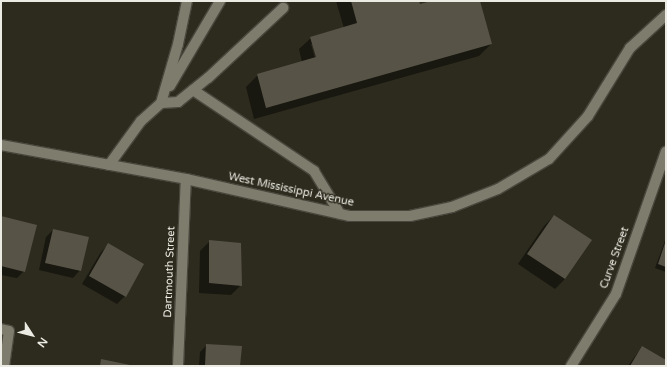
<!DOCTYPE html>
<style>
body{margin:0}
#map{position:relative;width:667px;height:367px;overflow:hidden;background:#2d2b1e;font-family:"Varela Round",sans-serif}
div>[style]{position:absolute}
.shadow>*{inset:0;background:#0007}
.building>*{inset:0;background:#575447}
.roads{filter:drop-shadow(1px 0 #49473d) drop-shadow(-1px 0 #49473d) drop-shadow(0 1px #49473d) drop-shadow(0 -1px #49473d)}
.minor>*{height:10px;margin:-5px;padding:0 5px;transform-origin:5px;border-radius:5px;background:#7e7c6d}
span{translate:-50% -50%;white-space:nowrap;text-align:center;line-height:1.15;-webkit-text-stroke:3px #2d2b1e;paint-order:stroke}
.street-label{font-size:11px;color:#ecebe3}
.frame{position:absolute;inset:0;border:2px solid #ecebe3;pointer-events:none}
.north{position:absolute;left:12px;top:315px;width:40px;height:40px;-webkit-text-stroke:3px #2d2b1e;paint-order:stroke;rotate:126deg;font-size:11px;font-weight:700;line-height:16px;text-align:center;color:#ecebe3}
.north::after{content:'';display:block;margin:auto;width:14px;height:18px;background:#ecebe3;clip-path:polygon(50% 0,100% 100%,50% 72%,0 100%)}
</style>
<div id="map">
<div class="shadow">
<i style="clip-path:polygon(evenodd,336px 1px,418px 1px,419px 5px,434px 1px,479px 1px,491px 44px,479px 56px,254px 119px,246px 87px,258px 75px,302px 62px,299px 49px,311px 38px,344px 28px,336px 1px,311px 44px,313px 44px,318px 61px,316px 62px,311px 44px)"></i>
<i style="clip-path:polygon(554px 216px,565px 279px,555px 289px,518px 264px,544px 226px)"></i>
<i style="clip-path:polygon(1px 217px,24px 271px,17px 278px,1px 275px)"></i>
<i style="clip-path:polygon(53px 230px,80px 270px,73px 278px,39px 270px,46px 237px)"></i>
<i style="clip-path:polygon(666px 238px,666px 272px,655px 268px)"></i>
<i style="clip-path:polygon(210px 241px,241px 285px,231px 295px,199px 293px,200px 251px)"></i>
<i style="clip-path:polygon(108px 245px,143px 265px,125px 296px,117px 304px,82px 284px,101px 252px)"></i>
<i style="clip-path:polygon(207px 345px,240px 366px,199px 366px,200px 352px)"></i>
<i style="clip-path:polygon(642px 347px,666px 361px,666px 366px,628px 366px)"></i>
</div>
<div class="building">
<i style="clip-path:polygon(351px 1px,419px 1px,420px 4px,431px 1px,480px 1px,492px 44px,266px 108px,257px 74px,316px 57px,310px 37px,357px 23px)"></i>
<i style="clip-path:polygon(554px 215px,592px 240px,565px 279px,527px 254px)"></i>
<i style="clip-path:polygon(1px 216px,37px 225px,25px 272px,1px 266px)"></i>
<i style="clip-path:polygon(53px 229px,89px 237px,81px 271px,45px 263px)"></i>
<i style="clip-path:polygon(209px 240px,241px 243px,242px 286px,209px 283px)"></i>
<i style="clip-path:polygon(666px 240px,666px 267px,658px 264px)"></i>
<i style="clip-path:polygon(108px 243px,144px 264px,126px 297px,89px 276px)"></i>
<i style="clip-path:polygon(206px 344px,242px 346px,240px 366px,205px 366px)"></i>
<i style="clip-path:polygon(642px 346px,666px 360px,666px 366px,630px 366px)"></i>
<i style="clip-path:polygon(101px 359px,130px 365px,130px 366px,100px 366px)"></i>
</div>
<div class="roads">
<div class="minor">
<i style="left:170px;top:86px;width:99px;rotate:-59.5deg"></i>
<i style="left:193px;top:90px;width:146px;rotate:33.8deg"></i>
<i style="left:314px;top:171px;width:50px;rotate:58.8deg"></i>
<i style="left:161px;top:103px;width:17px;rotate:-3deg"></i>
<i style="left:178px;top:102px;width:38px;rotate:-39deg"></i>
<i style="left:208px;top:78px;width:103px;rotate:-43deg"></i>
<i style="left:1px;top:145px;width:188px;rotate:10.4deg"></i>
<i style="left:186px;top:179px;width:167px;rotate:12.8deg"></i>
<i style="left:349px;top:216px;width:61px"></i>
<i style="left:410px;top:216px;width:43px;rotate:-12.1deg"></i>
<i style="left:452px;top:207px;width:49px;rotate:-21.4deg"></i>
<i style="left:498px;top:189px;width:59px;rotate:-30.5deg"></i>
<i style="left:549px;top:159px;width:58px;rotate:-47.8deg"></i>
<i style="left:588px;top:116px;width:80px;rotate:-58.3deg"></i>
<i style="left:630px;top:48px;width:49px;rotate:-42.5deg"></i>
<i style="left:109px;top:165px;width:54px;rotate:-54deg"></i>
<i style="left:141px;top:121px;width:27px;rotate:-42deg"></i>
<i style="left:161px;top:103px;width:61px;rotate:-73.9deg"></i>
<i style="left:178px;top:44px;width:44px;rotate:-78.2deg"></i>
<i style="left:1px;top:329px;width:8px;rotate:14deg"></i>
<i style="left:9px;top:331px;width:35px;rotate:98deg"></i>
<i style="left:178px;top:366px;width:187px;rotate:-87.6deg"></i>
<i style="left:571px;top:366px;width:85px;rotate:-58deg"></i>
<i style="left:616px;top:294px;width:151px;rotate:-70.7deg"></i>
</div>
</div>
<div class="street-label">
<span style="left:291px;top:190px;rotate:12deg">West Mississippi Avenue</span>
<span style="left:615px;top:258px;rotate:-70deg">Curve Street</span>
<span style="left:170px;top:272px;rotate:-88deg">Dartmouth Street</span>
</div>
<div class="frame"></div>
<div class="north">N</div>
</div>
